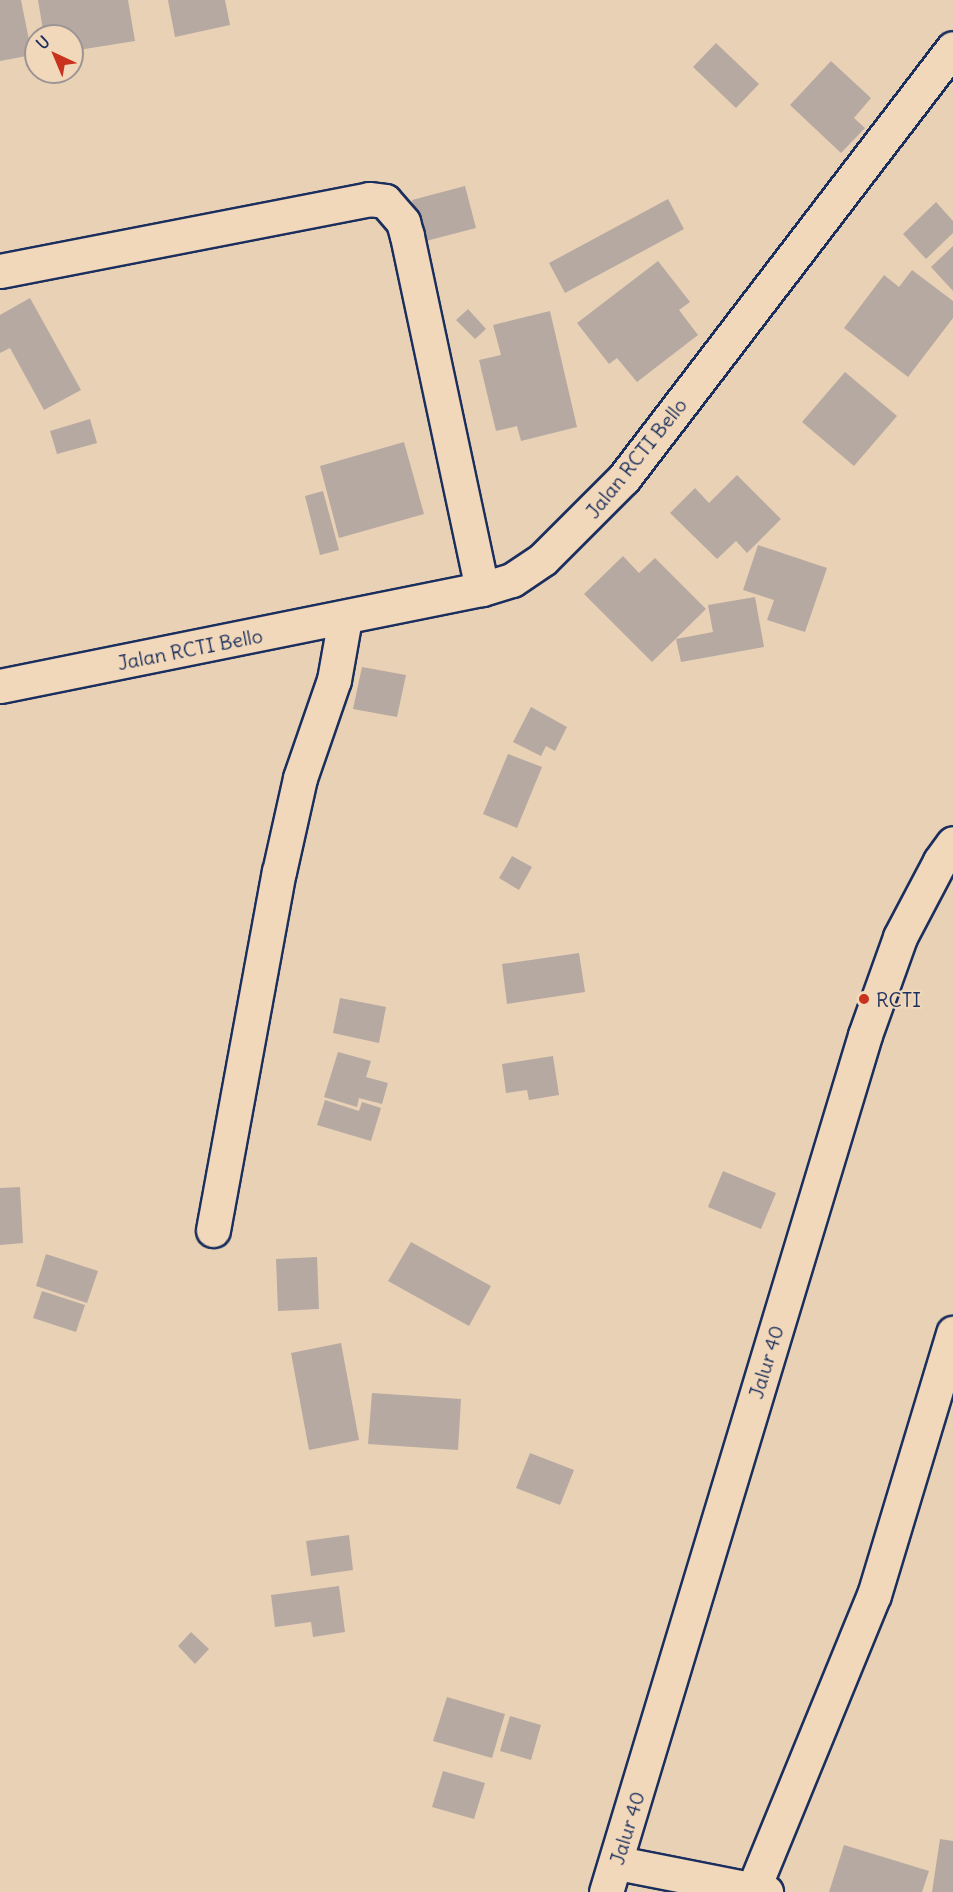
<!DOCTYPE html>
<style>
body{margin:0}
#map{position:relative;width:953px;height:1892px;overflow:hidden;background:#e9d1b6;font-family:Delius,sans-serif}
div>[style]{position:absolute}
.building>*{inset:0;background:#b6a9a1}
.roads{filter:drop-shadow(2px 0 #1b2f5e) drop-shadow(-2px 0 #1b2f5e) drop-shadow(0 2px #1b2f5e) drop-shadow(0 -2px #1b2f5e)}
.minor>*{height:33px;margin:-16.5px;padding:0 16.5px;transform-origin:16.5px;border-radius:16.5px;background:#f2d8ba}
.tertiary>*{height:33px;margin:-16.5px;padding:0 16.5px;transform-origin:16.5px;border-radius:16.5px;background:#f2d8ba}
.trunk>*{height:33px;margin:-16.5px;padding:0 16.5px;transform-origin:16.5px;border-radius:16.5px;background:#f2d8ba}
.dots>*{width:16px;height:16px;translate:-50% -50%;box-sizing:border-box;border:3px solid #f2d8ba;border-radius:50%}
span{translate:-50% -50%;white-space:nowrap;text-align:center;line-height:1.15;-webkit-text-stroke:4.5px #f2d8ba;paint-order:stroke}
.street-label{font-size:20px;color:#1b2f5e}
.poi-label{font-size:20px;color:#1b2f5e}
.left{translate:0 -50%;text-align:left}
.north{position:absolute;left:24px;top:24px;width:60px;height:60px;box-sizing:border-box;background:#f2d8ba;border:2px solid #9c9495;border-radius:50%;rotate:316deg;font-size:16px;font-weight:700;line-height:24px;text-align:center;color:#1b2f5e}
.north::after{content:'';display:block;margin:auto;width:21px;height:27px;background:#c8321e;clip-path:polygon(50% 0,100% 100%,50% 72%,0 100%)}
</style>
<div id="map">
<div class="building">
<i style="clip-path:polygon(0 0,21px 0,32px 55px,0 61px)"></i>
<i style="clip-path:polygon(38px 0,128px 0,135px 41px,72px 51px,72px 36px,44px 36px)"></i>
<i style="clip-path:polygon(168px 0,225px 0,230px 25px,175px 37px)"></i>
<i style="clip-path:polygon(716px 43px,759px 84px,736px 108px,693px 67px)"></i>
<i style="clip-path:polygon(831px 61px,871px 98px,854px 118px,865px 128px,841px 153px,790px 105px)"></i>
<i style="clip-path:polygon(465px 186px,476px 228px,422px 242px,412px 200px)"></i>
<i style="clip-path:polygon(668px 199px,684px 229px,565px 293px,549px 263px)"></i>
<i style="clip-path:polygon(936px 202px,953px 221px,953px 233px,926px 259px,903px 234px)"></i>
<i style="clip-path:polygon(953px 246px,953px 291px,931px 267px)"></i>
<i style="clip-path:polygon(658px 261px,690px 302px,679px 310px,698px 335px,637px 382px,617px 358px,609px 364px,577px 323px)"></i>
<i style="clip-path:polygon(912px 270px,953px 301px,953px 318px,908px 377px,844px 328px,884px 275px,899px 287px)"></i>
<i style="clip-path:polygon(30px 298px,81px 390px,44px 410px,10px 348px,0 353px,0 315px)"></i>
<i style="clip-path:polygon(468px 309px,486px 329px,475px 339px,456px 320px)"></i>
<i style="clip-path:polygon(550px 311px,577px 427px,521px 441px,517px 426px,496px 431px,479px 360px,501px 355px,493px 325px)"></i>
<i style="clip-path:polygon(845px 372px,897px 416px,854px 466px,802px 422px)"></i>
<i style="clip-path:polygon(90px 419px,97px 443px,57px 454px,50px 431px)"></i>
<i style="clip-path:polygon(404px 442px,424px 514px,339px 538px,320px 466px)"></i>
<i style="clip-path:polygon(737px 475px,781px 519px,747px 553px,736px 541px,717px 559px,670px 513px,695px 488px,709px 503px)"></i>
<i style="clip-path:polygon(323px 491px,339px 550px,320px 555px,305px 496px)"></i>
<i style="clip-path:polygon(758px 545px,827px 568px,805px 632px,767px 620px,774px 600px,743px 590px)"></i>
<i style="clip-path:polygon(623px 556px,639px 573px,655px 558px,706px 609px,652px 662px,584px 594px)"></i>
<i style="clip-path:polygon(755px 597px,764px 647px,681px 662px,676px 639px,713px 632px,708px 605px)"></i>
<i style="clip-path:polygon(362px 667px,406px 675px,397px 717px,353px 709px)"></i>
<i style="clip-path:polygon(531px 707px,567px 727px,555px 751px,546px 746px,541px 756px,513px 742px)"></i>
<i style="clip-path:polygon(508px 754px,542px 767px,517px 828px,483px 814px)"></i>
<i style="clip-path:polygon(512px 856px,532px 867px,519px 890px,499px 878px)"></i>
<i style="clip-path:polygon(579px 953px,585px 992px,507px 1004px,502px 964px)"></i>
<i style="clip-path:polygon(340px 998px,386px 1007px,379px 1043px,333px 1033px)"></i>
<i style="clip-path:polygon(338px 1052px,371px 1061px,366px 1077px,388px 1083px,382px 1104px,359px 1098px,357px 1107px,324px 1097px)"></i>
<i style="clip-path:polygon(553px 1056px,559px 1095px,529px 1100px,527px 1090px,506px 1093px,502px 1064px)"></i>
<i style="clip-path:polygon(325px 1100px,359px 1111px,362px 1102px,381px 1108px,371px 1141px,317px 1125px)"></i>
<i style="clip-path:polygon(723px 1171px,776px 1193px,761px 1229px,708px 1207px)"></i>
<i style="clip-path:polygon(20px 1187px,23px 1243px,0 1245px,0 1188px)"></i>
<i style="clip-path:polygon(411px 1242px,491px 1286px,469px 1326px,388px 1281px)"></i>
<i style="clip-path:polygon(46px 1254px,98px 1271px,87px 1303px,36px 1286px)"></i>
<i style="clip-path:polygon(317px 1257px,319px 1309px,278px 1311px,276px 1259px)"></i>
<i style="clip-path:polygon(42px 1291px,85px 1305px,76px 1332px,33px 1318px)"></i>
<i style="clip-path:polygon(341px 1343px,359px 1440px,309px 1450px,291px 1353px)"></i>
<i style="clip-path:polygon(372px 1393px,461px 1399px,458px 1450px,368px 1444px)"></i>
<i style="clip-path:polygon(530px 1453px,574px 1470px,560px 1505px,516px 1488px)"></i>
<i style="clip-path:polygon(349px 1535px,353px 1570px,311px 1576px,306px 1541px)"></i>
<i style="clip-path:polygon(339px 1586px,345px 1632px,313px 1637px,311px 1622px,275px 1627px,271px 1595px)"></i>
<i style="clip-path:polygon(191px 1632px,209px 1649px,195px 1664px,178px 1646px)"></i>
<i style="clip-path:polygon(447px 1697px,505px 1714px,492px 1758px,433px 1741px)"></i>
<i style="clip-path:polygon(510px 1716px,541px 1725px,531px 1760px,500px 1751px)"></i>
<i style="clip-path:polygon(443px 1771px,485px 1783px,474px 1819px,432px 1807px)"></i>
<i style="clip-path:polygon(940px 1839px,953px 1841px,953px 1892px,932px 1892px)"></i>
<i style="clip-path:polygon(844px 1845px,929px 1871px,922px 1892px,829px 1892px)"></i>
</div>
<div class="roads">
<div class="minor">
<i style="left:0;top:271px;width:376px;rotate:-11deg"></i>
<i style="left:369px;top:199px;width:16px;rotate:7deg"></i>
<i style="left:385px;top:201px;width:28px;rotate:49deg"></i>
<i style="left:403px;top:222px;width:15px;rotate:74deg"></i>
<i style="left:407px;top:236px;width:361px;rotate:78deg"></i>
<i style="left:213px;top:1230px;width:364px;rotate:-79.6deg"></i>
<i style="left:279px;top:872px;width:96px;rotate:-77.4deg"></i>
<i style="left:300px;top:778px;width:104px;rotate:-70.9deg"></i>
<i style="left:334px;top:680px;width:63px;rotate:-79.9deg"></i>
</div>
<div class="tertiary">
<i style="left:0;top:686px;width:492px;rotate:-11.4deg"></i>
<i style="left:482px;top:589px;width:31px;rotate:-17deg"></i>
<i style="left:512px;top:580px;width:37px;rotate:-34deg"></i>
<i style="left:543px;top:559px;width:115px;rotate:-45deg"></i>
<i style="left:624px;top:478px;width:541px;rotate:-52.58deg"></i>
<i style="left:618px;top:1863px;width:151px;rotate:11.1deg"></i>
</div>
<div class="trunk">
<i style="left:606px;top:1892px;width:895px;rotate:-73.18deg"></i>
<i style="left:865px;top:1035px;width:104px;rotate:-70.3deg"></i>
<i style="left:900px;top:937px;width:86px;rotate:-62.2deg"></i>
<i style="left:940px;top:861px;width:22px;rotate:-54deg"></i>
<i style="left:752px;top:1892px;width:321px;rotate:-67.7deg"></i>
<i style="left:874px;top:1595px;width:274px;rotate:-73.2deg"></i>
</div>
</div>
<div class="dots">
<i style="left:864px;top:999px;background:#c8321e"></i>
</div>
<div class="street-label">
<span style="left:636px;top:458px;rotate:-51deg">Jalan RCTI Bello</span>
<span style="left:190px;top:649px;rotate:-11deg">Jalan RCTI Bello</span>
<span style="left:766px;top:1362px;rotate:-73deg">Jalur 40</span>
<span style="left:627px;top:1828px;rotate:-73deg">Jalur 40</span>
</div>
<div class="poi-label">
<span class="left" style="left:876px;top:999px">RCTI</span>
</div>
<div class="north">U</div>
</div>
